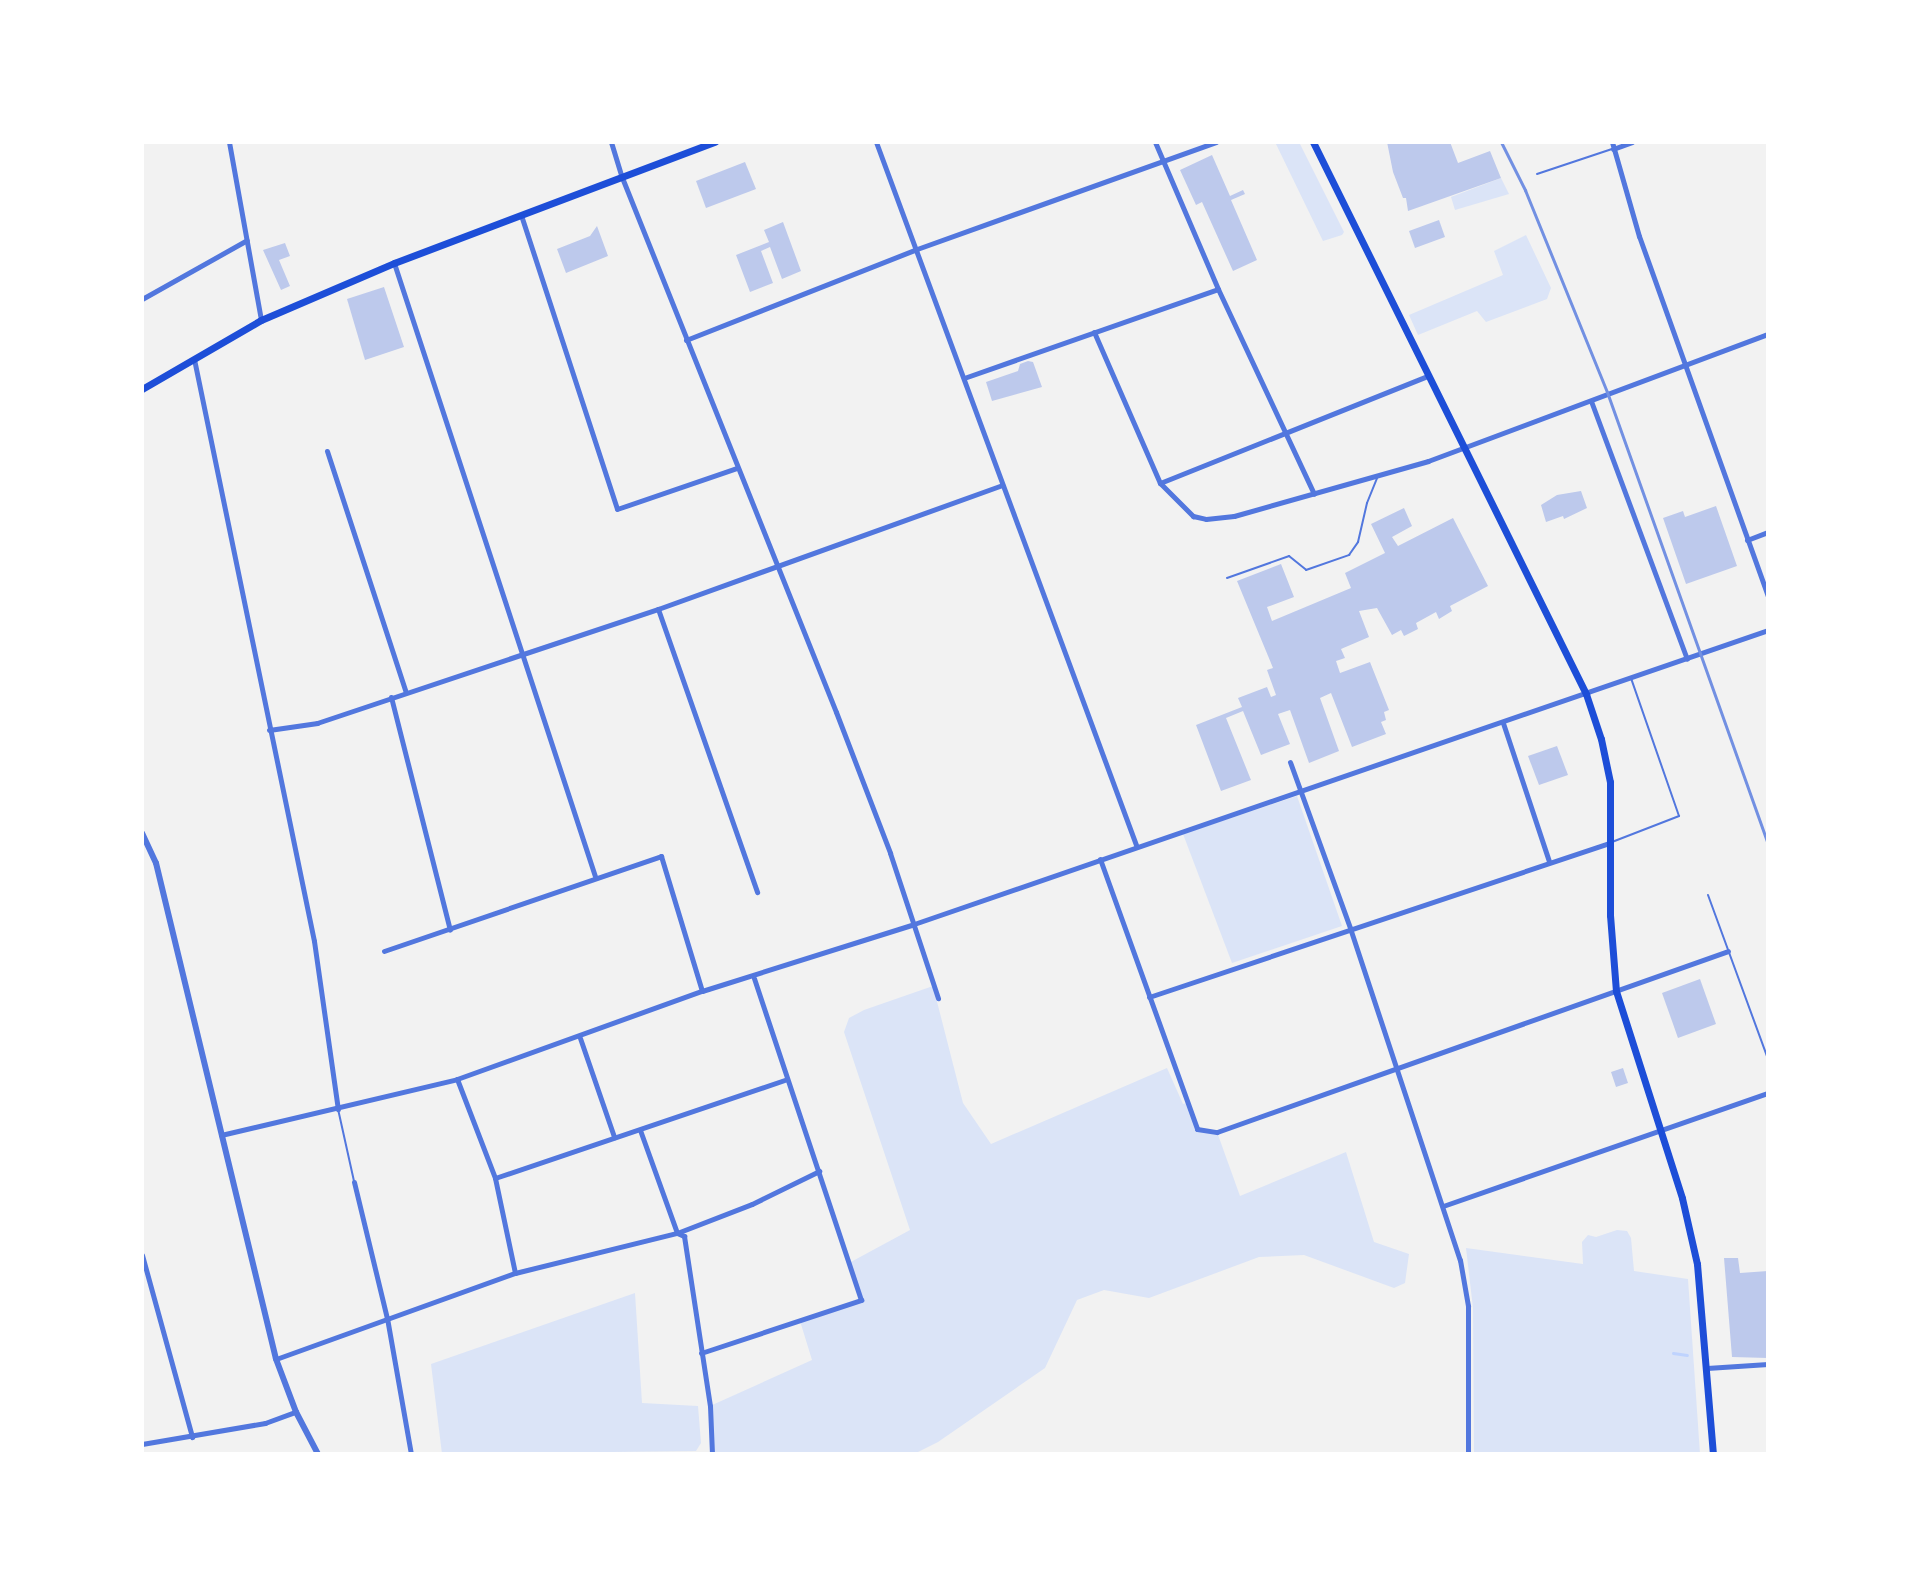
<!DOCTYPE html>
<style>
body{margin:0}
#map{position:relative;width:1910px;height:1596px;overflow:hidden;background:#f2f2f2;font-family:"IBM Plex Sans",sans-serif}
div>[style]{position:absolute}
.green>*{inset:0;background:#dbe4f7}
.stream>*{height:3px;margin:-1.5px;padding:0 1.5px;transform-origin:1.5px;border-radius:1.5px;background:#bfd3fe}
.building>*{inset:0;background:#bdc9ec}
.service>*{height:2px;margin:-1px;padding:0 1px;transform-origin:1px;border-radius:1px;background:#5277de}
.minor>*{height:5px;margin:-2.5px;padding:0 2.5px;transform-origin:2.5px;border-radius:2.5px;background:#5277de}
.tertiary>*{height:6px;margin:-3px;padding:0 3px;transform-origin:3px;border-radius:3px;background:#5277de}
.secondary>*{height:7px;margin:-3.5px;padding:0 3.5px;transform-origin:3.5px;border-radius:3.5px;background:#1d4ed8}
.primary>*{height:7px;margin:-3.5px;padding:0 3.5px;transform-origin:3.5px;border-radius:3.5px;background:#1d4ed8}
.rail>*{height:3px;margin:-1.5px;padding:0 1.5px;transform-origin:1.5px;border-radius:1.5px;background:#7290e2}
span{translate:-50% -50%;white-space:nowrap;text-align:center;line-height:1.15;-webkit-text-stroke:6px #fff;paint-order:stroke}
.frame{position:absolute;inset:0;border:144px solid #fff;pointer-events:none}
</style>
<div id="map">
<div class="green">
<i style="clip-path:polygon(1275px 142px,1299px 142px,1344px 232px,1342px 235px,1323px 241px)"></i>
<i style="clip-path:polygon(1501px 178px,1509px 194px,1455px 210px,1451px 197px)"></i>
<i style="clip-path:polygon(1526px 235px,1551px 288px,1547px 299px,1486px 322px,1477px 311px,1418px 335px,1409px 315px,1503px 275px,1494px 251px)"></i>
<i style="clip-path:polygon(1297px 796px,1342px 926px,1232px 963px,1183px 834px)"></i>
<i style="clip-path:polygon(933px 986px,963px 1103px,991px 1144px,1167px 1068px,1183px 1104px,1187px 1103px,1197px 1128px,1217px 1132px,1240px 1196px,1346px 1152px,1374px 1242px,1409px 1254px,1405px 1283px,1394px 1288px,1304px 1255px,1259px 1257px,1149px 1298px,1104px 1290px,1077px 1300px,1045px 1368px,938px 1442px,914px 1454px,712px 1454px,710px 1406px,812px 1360px,800px 1321px,861px 1300px,849px 1263px,910px 1230px,844px 1032px,849px 1018px,864px 1010px)"></i>
<i style="clip-path:polygon(1617px 1230px,1627px 1231px,1631px 1238px,1634px 1271px,1688px 1279px,1700px 1454px,1474px 1454px,1473px 1308px,1466px 1248px,1583px 1264px,1582px 1242px,1588px 1235px,1596px 1237px)"></i>
<i style="clip-path:polygon(635px 1293px,642px 1403px,698px 1406px,701px 1443px,696px 1451px,442px 1454px,431px 1364px)"></i>
</div>
<div class="stream">
<i style="left:1673px;top:1353px;width:14px;rotate:8deg"></i>
</div>
<div class="building">
<i style="clip-path:polygon(1387px 142px,1450px 142px,1458px 163px,1490px 151px,1501px 178px,1408px 211px,1406px 198px,1403px 198px,1393px 172px)"></i>
<i style="clip-path:polygon(1212px 155px,1230px 196px,1243px 190px,1245px 194px,1231px 200px,1257px 260px,1233px 271px,1202px 202px,1196px 205px,1180px 170px)"></i>
<i style="clip-path:polygon(745px 162px,756px 189px,706px 208px,696px 181px)"></i>
<i style="clip-path:polygon(1439px 220px,1445px 237px,1415px 248px,1409px 231px)"></i>
<i style="clip-path:polygon(783px 222px,801px 271px,782px 279px,770px 247px,761px 251px,773px 283px,750px 292px,736px 255px,769px 242px,764px 230px)"></i>
<i style="clip-path:polygon(597px 226px,608px 256px,566px 273px,557px 249px,590px 236px)"></i>
<i style="clip-path:polygon(285px 243px,290px 256px,279px 260px,290px 286px,281px 290px,263px 250px)"></i>
<i style="clip-path:polygon(384px 287px,404px 347px,365px 360px,347px 299px)"></i>
<i style="clip-path:polygon(1028px 361px,1033px 362px,1042px 387px,992px 401px,986px 382px,1018px 371px,1020px 364px)"></i>
<i style="clip-path:polygon(1581px 491px,1587px 508px,1564px 519px,1563px 516px,1546px 522px,1541px 505px,1557px 495px)"></i>
<i style="clip-path:polygon(1716px 506px,1737px 566px,1686px 584px,1663px 518px,1683px 511px,1685px 517px)"></i>
<i style="clip-path:polygon(1404px 508px,1412px 526px,1392px 537px,1398px 546px,1453px 518px,1488px 586px,1450px 606px,1452px 611px,1439px 619px,1436px 612px,1416px 623px,1418px 629px,1404px 636px,1401px 630px,1392px 635px,1377px 608px,1359px 611px,1369px 637px,1341px 649px,1345px 658px,1336px 661px,1340px 673px,1370px 662px,1389px 710px,1384px 712px,1386px 720px,1381px 722px,1386px 734px,1352px 747px,1331px 693px,1320px 698px,1339px 751px,1309px 763px,1290px 710px,1278px 714px,1290px 744px,1261px 755px,1243px 711px,1226px 718px,1251px 780px,1221px 791px,1196px 725px,1242px 707px,1238px 698px,1267px 687px,1271px 697px,1276px 695px,1267px 670px,1273px 668px,1237px 581px,1281px 564px,1294px 597px,1267px 607px,1272px 621px,1351px 588px,1345px 573px,1385px 553px,1371px 524px)"></i>
<i style="clip-path:polygon(1557px 746px,1568px 775px,1539px 785px,1528px 756px)"></i>
<i style="clip-path:polygon(1700px 979px,1716px 1024px,1678px 1038px,1662px 993px)"></i>
<i style="clip-path:polygon(1623px 1068px,1628px 1083px,1616px 1087px,1611px 1072px)"></i>
<i style="clip-path:polygon(1724px 1258px,1738px 1258px,1740px 1273px,1768px 1271px,1768px 1358px,1732px 1357px)"></i>
</div>
<div class="service">
<i style="left:1537px;top:174px;width:79px;rotate:-18.4deg"></i>
<i style="left:1227px;top:578px;width:66px;rotate:-19.5deg"></i>
<i style="left:1289px;top:556px;width:22px;rotate:39deg"></i>
<i style="left:1306px;top:570px;width:46px;rotate:-19.2deg"></i>
<i style="left:1349px;top:555px;width:16px;rotate:-55deg"></i>
<i style="left:1358px;top:542px;width:40px;rotate:-77deg"></i>
<i style="left:1367px;top:503px;width:29px;rotate:-68deg"></i>
<i style="left:1612px;top:842px;width:72px;rotate:-21.2deg"></i>
<i style="left:1679px;top:816px;width:146px;rotate:-109.2deg"></i>
<i style="left:1708px;top:895px;width:175px;rotate:69.9deg"></i>
<i style="left:338px;top:1109px;width:74px;rotate:77.5deg"></i>
</div>
<div class="minor">
<i style="left:229px;top:142px;width:181px;rotate:79.8deg"></i>
<i style="left:611px;top:142px;width:34px;rotate:73deg"></i>
<i style="left:621px;top:175px;width:578px;rotate:68.18deg"></i>
<i style="left:836px;top:712px;width:151px;rotate:69deg"></i>
<i style="left:890px;top:853px;width:153px;rotate:71.7deg"></i>
<i style="left:876px;top:142px;width:750px;rotate:69.7deg"></i>
<i style="left:1155px;top:142px;width:160px;rotate:66.8deg"></i>
<i style="left:1218px;top:289px;width:226px;rotate:64.9deg"></i>
<i style="left:1612px;top:142px;width:98px;rotate:74deg"></i>
<i style="left:1639px;top:236px;width:383px;rotate:70.3deg"></i>
<i style="left:1613px;top:149px;width:20px;rotate:-20deg"></i>
<i style="left:521px;top:215px;width:309px;rotate:71.9deg"></i>
<i style="left:617px;top:509px;width:127px;rotate:-18.9deg"></i>
<i style="left:394px;top:263px;width:645px;rotate:71.85deg"></i>
<i style="left:142px;top:299px;width:120px;rotate:-29.3deg"></i>
<i style="left:1094px;top:332px;width:165px;rotate:66.4deg"></i>
<i style="left:1160px;top:483px;width:47px;rotate:45deg"></i>
<i style="left:1193px;top:516px;width:13px;rotate:13deg"></i>
<i style="left:1206px;top:519px;width:28px;rotate:-6deg"></i>
<i style="left:1234px;top:516px;width:202px;rotate:-15.8deg"></i>
<i style="left:1428px;top:461px;width:363px;rotate:-20.5deg"></i>
<i style="left:686px;top:340px;width:248px;rotate:-21.5deg"></i>
<i style="left:917px;top:249px;width:318px;rotate:-19.7deg"></i>
<i style="left:194px;top:359px;width:594px;rotate:78.35deg"></i>
<i style="left:314px;top:941px;width:170px;rotate:81.9deg"></i>
<i style="left:964px;top:378px;width:269px;rotate:-19.3deg"></i>
<i style="left:1591px;top:401px;width:275px;rotate:69.6deg"></i>
<i style="left:327px;top:451px;width:254px;rotate:71.9deg"></i>
<i style="left:1160px;top:483px;width:289px;rotate:-21.8deg"></i>
<i style="left:1747px;top:540px;width:22px;rotate:-21deg"></i>
<i style="left:658px;top:609px;width:300px;rotate:70.7deg"></i>
<i style="left:391px;top:697px;width:240px;rotate:75.8deg"></i>
<i style="left:1503px;top:723px;width:145px;rotate:71.6deg"></i>
<i style="left:269px;top:730px;width:49px;rotate:-8.3deg"></i>
<i style="left:317px;top:723px;width:360px;rotate:-18.5deg"></i>
<i style="left:658px;top:609px;width:366px;rotate:-19.8deg"></i>
<i style="left:1290px;top:762px;width:177px;rotate:70.1deg"></i>
<i style="left:1350px;top:928px;width:350px;rotate:71.7deg"></i>
<i style="left:1460px;top:1260px;width:47px;rotate:80.1deg"></i>
<i style="left:1468px;top:1306px;width:148px;rotate:90deg"></i>
<i style="left:1100px;top:859px;width:287px;rotate:70.2deg"></i>
<i style="left:1197px;top:1129px;width:20px;rotate:9deg"></i>
<i style="left:1217px;top:1132px;width:542px;rotate:-19.5deg"></i>
<i style="left:384px;top:951px;width:293px;rotate:-18.9deg"></i>
<i style="left:661px;top:856px;width:141px;rotate:73.1deg"></i>
<i style="left:1149px;top:997px;width:485px;rotate:-18.5deg"></i>
<i style="left:580px;top:1038px;width:105px;rotate:71deg"></i>
<i style="left:457px;top:1079px;width:106px;rotate:69deg"></i>
<i style="left:495px;top:1178px;width:97px;rotate:78.1deg"></i>
<i style="left:640px;top:1130px;width:109px;rotate:70.2deg"></i>
<i style="left:677px;top:1233px;width:8px;rotate:23deg"></i>
<i style="left:684px;top:1236px;width:172px;rotate:81.3deg"></i>
<i style="left:710px;top:1406px;width:48px;rotate:87.6deg"></i>
<i style="left:221px;top:1135px;width:243px;rotate:-13.3deg"></i>
<i style="left:457px;top:1079px;width:260px;rotate:-19.8deg"></i>
<i style="left:702px;top:991px;width:222px;rotate:-17.5deg"></i>
<i style="left:914px;top:924px;width:903px;rotate:-19deg"></i>
<i style="left:495px;top:1178px;width:308px;rotate:-18.7deg"></i>
<i style="left:354px;top:1182px;width:140px;rotate:76.4deg"></i>
<i style="left:387px;top:1318px;width:138px;rotate:80deg"></i>
<i style="left:1443px;top:1206px;width:344px;rotate:-19.2deg"></i>
<i style="left:142px;top:1255px;width:189px;rotate:74.6deg"></i>
<i style="left:701px;top:1353px;width:169px;rotate:-18.3deg"></i>
<i style="left:861px;top:1300px;width:339px;rotate:-108.4deg"></i>
<i style="left:276px;top:1359px;width:254px;rotate:-19.8deg"></i>
<i style="left:515px;top:1273px;width:167px;rotate:-13.9deg"></i>
<i style="left:677px;top:1233px;width:80px;rotate:-21.1deg"></i>
<i style="left:752px;top:1204px;width:75px;rotate:-26.2deg"></i>
<i style="left:1707px;top:1368px;width:61px;rotate:-3.8deg"></i>
<i style="left:142px;top:1444px;width:125px;rotate:-9.7deg"></i>
<i style="left:265px;top:1423px;width:33px;rotate:-20deg"></i>
</div>
<div class="tertiary">
<i style="left:142px;top:833px;width:33px;rotate:65deg"></i>
<i style="left:156px;top:863px;width:510px;rotate:76.4deg"></i>
<i style="left:276px;top:1359px;width:57px;rotate:69.3deg"></i>
<i style="left:296px;top:1412px;width:47px;rotate:62.4deg"></i>
</div>
<div class="secondary">
<i style="left:142px;top:389px;width:138px;rotate:-30.1deg"></i>
<i style="left:261px;top:320px;width:145px;rotate:-23.2deg"></i>
<i style="left:394px;top:263px;width:343px;rotate:-20.7deg"></i>
</div>
<div class="primary">
<i style="left:1313px;top:142px;width:616px;rotate:63.68deg"></i>
<i style="left:1586px;top:694px;width:47px;rotate:71.6deg"></i>
<i style="left:1601px;top:739px;width:44px;rotate:78.2deg"></i>
<i style="left:1610px;top:782px;width:133px;rotate:90deg"></i>
<i style="left:1610px;top:915px;width:76px;rotate:85.5deg"></i>
<i style="left:1616px;top:991px;width:217px;rotate:72.3deg"></i>
<i style="left:1682px;top:1198px;width:68px;rotate:77.2deg"></i>
<i style="left:1697px;top:1264px;width:191px;rotate:85.2deg"></i>
</div>
<div class="rail">
<i style="left:1501px;top:142px;width:54px;rotate:63.4deg"></i>
<i style="left:1525px;top:190px;width:218px;rotate:67.9deg"></i>
<i style="left:1607px;top:392px;width:480px;rotate:70.4deg"></i>
</div>
<div class="frame"></div>
</div>
